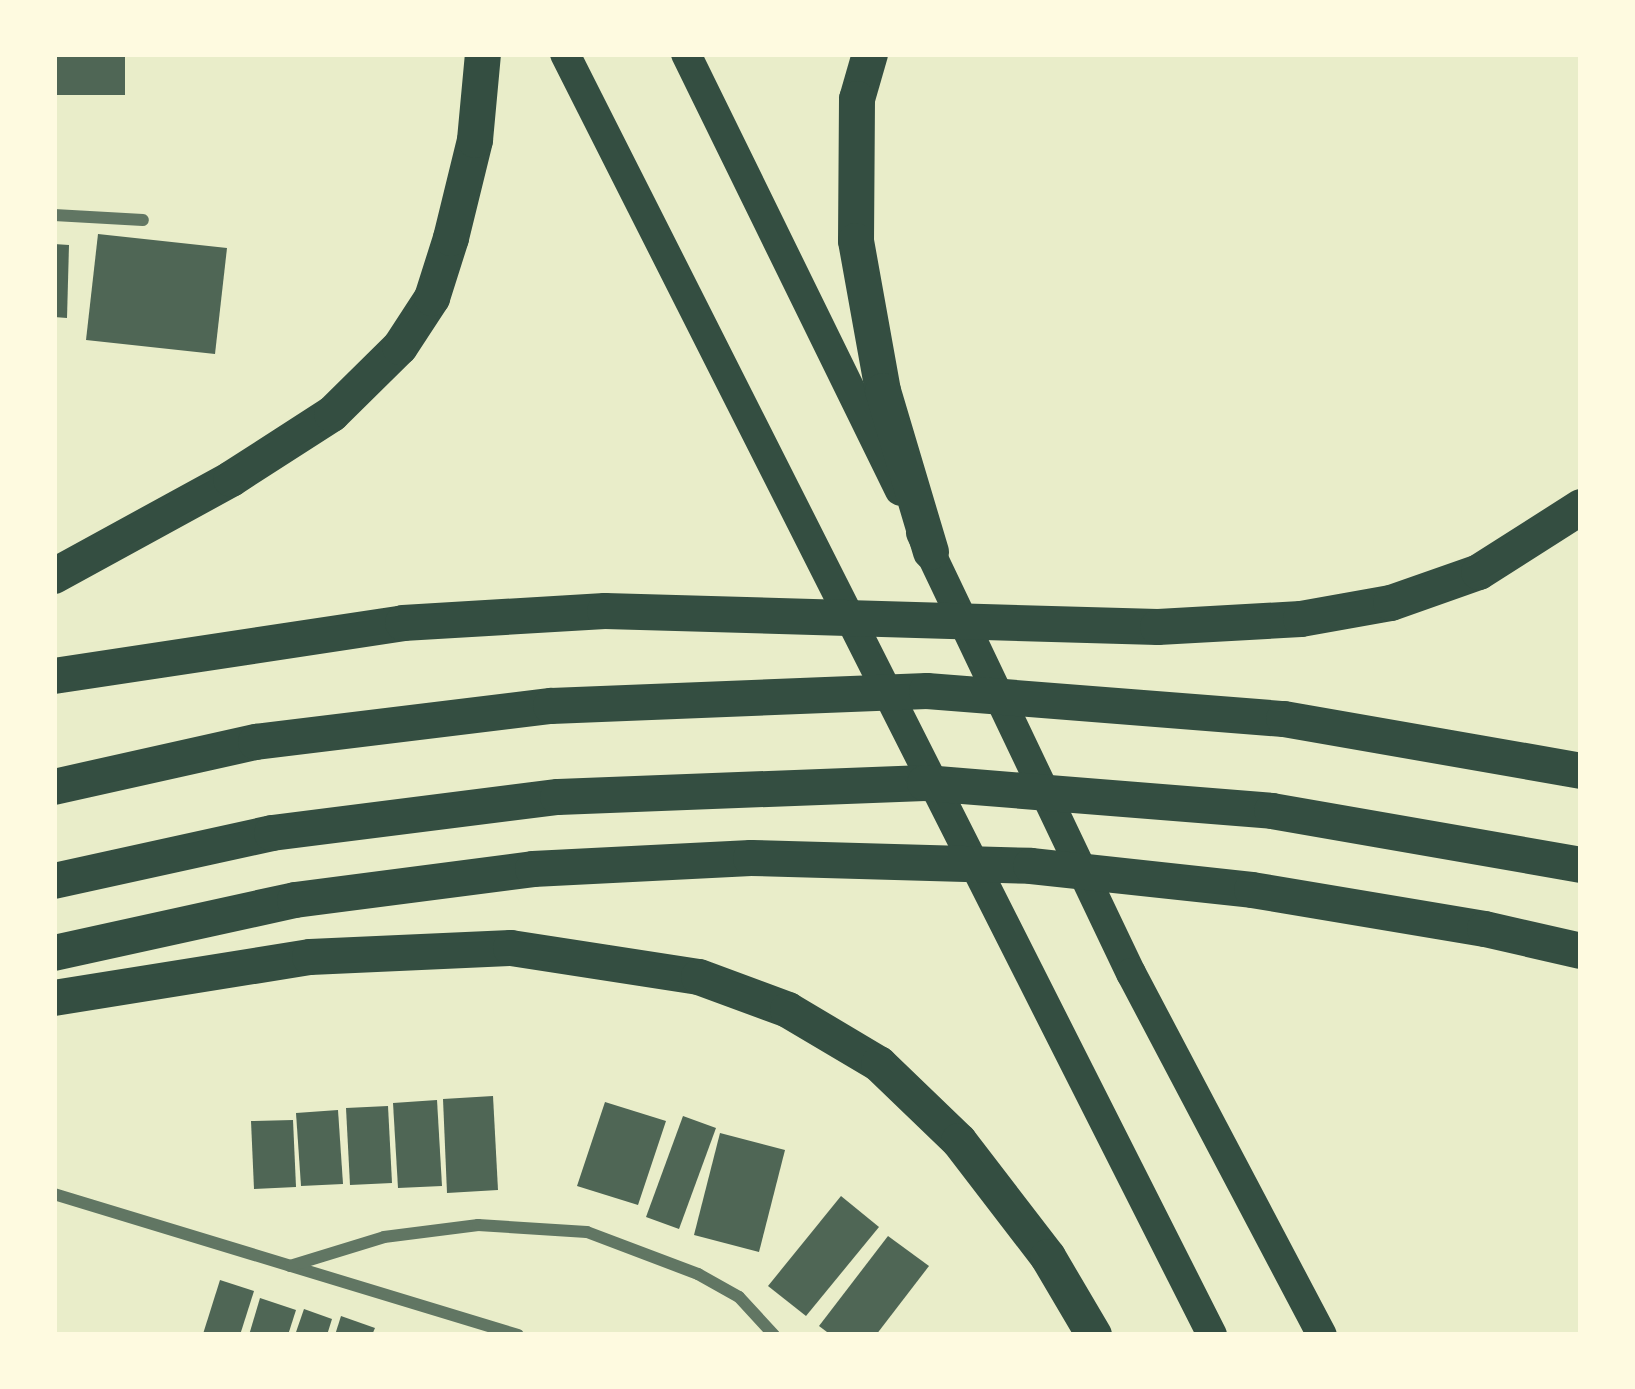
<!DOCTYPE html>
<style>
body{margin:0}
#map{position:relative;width:1635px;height:1389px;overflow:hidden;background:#e9edc9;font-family:"Source Sans 3",sans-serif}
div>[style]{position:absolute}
.building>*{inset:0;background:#4f6655}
.minor>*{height:12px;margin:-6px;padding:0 6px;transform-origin:6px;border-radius:6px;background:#617663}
.primary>*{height:30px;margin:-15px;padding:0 15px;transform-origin:15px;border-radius:15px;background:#344e41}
.motorway>*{height:36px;margin:-18px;padding:0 18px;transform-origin:18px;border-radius:18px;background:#344e41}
span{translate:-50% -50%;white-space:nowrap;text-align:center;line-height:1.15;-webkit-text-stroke:9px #fefae0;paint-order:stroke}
.frame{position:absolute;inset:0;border:57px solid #fefae0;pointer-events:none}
</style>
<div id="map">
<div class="building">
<i style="clip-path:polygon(54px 54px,125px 54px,125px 95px,54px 95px)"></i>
<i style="clip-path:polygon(98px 234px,227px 248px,215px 354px,86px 340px)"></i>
<i style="clip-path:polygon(54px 244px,69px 245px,67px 318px,54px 317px)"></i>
<i style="clip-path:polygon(493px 1096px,498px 1190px,447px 1193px,443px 1099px)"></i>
<i style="clip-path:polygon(437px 1100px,442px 1186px,398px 1188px,393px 1103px)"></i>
<i style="clip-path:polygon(605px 1102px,666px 1121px,638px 1205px,577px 1186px)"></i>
<i style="clip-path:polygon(388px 1106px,392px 1183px,350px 1185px,346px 1108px)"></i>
<i style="clip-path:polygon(338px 1110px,343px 1184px,301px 1186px,296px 1113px)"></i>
<i style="clip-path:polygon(683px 1116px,716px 1128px,679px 1229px,646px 1217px)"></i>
<i style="clip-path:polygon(293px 1120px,296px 1187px,254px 1189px,251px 1121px)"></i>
<i style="clip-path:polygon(720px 1133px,785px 1150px,759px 1252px,694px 1235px)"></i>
<i style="clip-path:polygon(841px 1196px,879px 1227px,806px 1316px,768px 1286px)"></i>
<i style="clip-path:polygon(888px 1236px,929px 1266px,876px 1335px,831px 1335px,819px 1326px)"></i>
<i style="clip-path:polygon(220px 1280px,254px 1291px,240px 1335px,203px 1334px)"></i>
<i style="clip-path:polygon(260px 1298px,296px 1310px,288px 1335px,249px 1335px)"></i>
<i style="clip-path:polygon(304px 1309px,332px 1319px,327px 1335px,295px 1335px)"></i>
<i style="clip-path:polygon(341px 1316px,375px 1328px,372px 1335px,335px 1335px)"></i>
</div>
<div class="minor">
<i style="left:54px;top:215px;width:89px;rotate:3.2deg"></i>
<i style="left:54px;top:1194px;width:485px;rotate:16.9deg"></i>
<i style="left:290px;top:1266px;width:98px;rotate:-17.1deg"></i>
<i style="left:384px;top:1237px;width:95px;rotate:-7.3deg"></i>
<i style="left:478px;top:1225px;width:109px;rotate:3.7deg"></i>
<i style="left:587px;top:1232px;width:119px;rotate:20.7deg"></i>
<i style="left:698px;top:1274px;width:47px;rotate:29.3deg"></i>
<i style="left:739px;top:1297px;width:52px;rotate:47.4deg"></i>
</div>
<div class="primary">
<i style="left:565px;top:54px;width:1435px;rotate:63.2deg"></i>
<i style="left:686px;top:54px;width:486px;rotate:63.9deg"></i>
<i style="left:921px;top:533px;width:488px;rotate:64.5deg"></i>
<i style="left:1131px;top:973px;width:409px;rotate:62.2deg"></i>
</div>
<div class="motorway">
<i style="left:870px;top:54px;width:47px;rotate:106.1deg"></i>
<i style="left:857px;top:99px;width:142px;rotate:90.4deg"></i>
<i style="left:856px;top:241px;width:152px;rotate:79.8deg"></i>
<i style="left:883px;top:391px;width:168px;rotate:73.4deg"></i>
<i style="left:54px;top:576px;width:202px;rotate:-28.7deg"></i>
<i style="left:231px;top:479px;width:120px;rotate:-32.8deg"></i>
<i style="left:332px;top:414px;width:95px;rotate:-44.6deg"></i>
<i style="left:400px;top:347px;width:59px;rotate:-56.9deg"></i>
<i style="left:432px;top:298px;width:63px;rotate:-72.4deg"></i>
<i style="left:451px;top:238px;width:101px;rotate:-76.2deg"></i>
<i style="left:475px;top:140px;width:86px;rotate:-84.7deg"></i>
<i style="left:54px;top:676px;width:353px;rotate:-8.6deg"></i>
<i style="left:403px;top:623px;width:202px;rotate:-3.4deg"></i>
<i style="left:605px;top:611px;width:553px;rotate:1.66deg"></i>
<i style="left:1158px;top:627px;width:143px;rotate:-3.2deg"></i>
<i style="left:1301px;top:619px;width:91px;rotate:-10.1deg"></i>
<i style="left:1391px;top:603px;width:93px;rotate:-19.4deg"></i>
<i style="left:1479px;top:572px;width:121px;rotate:-32.5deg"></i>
<i style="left:54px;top:787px;width:207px;rotate:-12.6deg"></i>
<i style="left:256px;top:742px;width:297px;rotate:-7deg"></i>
<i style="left:551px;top:706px;width:376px;rotate:-2.3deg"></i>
<i style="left:927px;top:691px;width:358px;rotate:4.5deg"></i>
<i style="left:1284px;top:719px;width:302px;rotate:9.9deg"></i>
<i style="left:54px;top:881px;width:223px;rotate:-12.4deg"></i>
<i style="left:272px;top:833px;width:288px;rotate:-7.2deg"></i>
<i style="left:558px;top:797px;width:367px;rotate:-2.2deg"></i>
<i style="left:925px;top:783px;width:348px;rotate:4.6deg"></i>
<i style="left:1272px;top:811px;width:314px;rotate:9.9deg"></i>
<i style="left:54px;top:953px;width:247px;rotate:-12.4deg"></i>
<i style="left:295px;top:900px;width:240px;rotate:-7.4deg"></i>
<i style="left:533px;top:869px;width:218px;rotate:-2.9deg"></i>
<i style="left:751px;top:858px;width:280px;rotate:1.6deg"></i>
<i style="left:1031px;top:866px;width:222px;rotate:6.2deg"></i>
<i style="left:1252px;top:890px;width:236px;rotate:9.5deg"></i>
<i style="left:1485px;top:929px;width:98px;rotate:12.9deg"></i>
<i style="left:54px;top:998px;width:259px;rotate:-9.1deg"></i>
<i style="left:310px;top:957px;width:201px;rotate:-2.6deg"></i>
<i style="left:511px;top:948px;width:190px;rotate:8.8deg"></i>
<i style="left:699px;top:977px;width:95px;rotate:20.3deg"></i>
<i style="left:788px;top:1010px;width:106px;rotate:30.7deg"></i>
<i style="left:879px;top:1064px;width:111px;rotate:43.9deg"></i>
<i style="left:959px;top:1141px;width:146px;rotate:52.5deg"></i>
<i style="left:1048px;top:1257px;width:91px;rotate:59.5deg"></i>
</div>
<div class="frame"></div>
</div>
